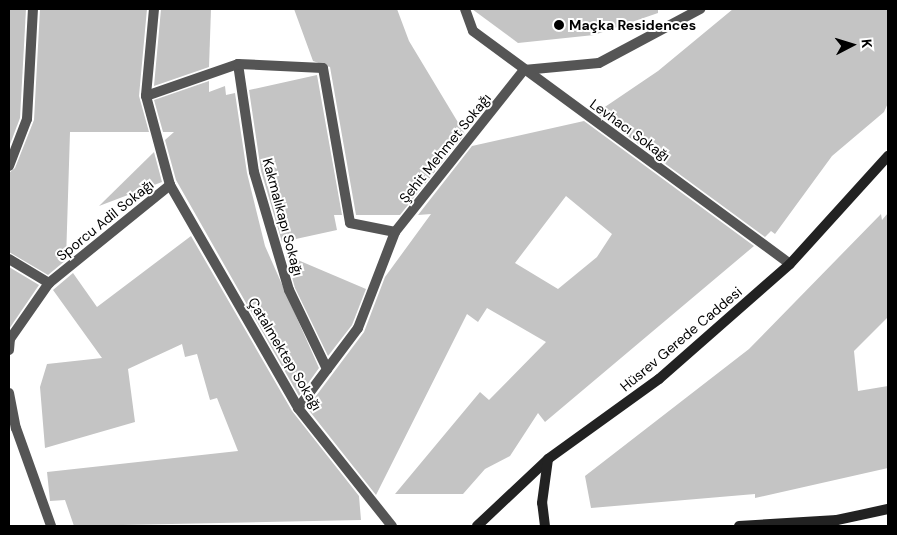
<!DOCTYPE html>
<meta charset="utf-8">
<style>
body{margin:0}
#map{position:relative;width:897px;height:535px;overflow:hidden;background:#fff;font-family:"DM Sans",sans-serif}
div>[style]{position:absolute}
.building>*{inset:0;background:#c4c4c4}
.street>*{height:10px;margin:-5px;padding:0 5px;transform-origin:5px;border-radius:5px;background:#555}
.secondary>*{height:10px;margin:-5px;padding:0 5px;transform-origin:5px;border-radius:5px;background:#222}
.dots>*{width:14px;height:14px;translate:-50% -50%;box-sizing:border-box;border:2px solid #fff;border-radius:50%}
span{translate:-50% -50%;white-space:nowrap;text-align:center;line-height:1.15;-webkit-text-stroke:4px #fff;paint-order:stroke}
.poi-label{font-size:14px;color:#000;font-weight:700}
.left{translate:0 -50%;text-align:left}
.street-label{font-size:14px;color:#000}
.frame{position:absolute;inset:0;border:10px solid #000;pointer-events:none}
.north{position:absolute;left:827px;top:20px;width:50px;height:50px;-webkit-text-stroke:4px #fff;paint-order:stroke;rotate:85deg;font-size:14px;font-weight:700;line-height:20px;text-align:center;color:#000}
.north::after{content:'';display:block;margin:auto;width:18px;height:22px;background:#000;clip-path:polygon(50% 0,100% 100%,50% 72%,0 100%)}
</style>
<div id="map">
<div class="building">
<i style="clip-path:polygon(9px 9px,26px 9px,20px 118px,9px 147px)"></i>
<i style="clip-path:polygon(40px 9px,147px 9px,139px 96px,149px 132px,70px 132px,66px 260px,48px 275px,9px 252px,9px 173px,15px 168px,34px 120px)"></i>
<i style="clip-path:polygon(161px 9px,211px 9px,209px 67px,154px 86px)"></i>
<i style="clip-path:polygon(294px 9px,397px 9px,409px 41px,465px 134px,400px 215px,356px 215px,330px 67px,313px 61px)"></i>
<i style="clip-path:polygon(472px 9px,658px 9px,658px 13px,594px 35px,518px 43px)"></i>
<i style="clip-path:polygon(733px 9px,888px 9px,888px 103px,884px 112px,832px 156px,775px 234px,771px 231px,765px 237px,596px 113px,658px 71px)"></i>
<i style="clip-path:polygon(317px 75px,342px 215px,334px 215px,337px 230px,282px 242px,261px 171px,249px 90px)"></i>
<i style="clip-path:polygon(209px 81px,209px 92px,225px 86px,226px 95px,235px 93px,247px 173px,265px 246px,319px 368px,299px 396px,176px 180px,165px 140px,174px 132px,163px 132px,154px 100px)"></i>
<i style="clip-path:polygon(evenodd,584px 121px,754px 246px,545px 422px,538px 413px,510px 456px,485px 469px,463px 494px,395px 494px,480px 392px,489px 400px,546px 342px,487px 308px,478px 322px,467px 314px,376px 495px,307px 408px,364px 332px,385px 277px,431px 214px,418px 215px,472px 146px,584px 121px,566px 196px,612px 234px,597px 257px,558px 289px,515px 263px,566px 196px)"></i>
<i style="clip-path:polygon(154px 152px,162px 182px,99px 206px)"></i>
<i style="clip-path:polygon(888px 213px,888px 317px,854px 351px,858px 391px,888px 386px,888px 468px,755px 498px,755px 494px,591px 508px,585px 476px,749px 349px,881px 214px,882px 220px)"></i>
<i style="clip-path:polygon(191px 236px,292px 411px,359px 496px,361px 520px,74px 526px,65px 500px,50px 501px,47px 472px,238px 451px,217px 398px,210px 400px,197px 354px,185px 357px,182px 344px,128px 369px,135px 422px,45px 448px,40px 387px,47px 364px,102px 358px,53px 290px,73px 273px,97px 307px)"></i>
<i style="clip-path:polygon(286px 255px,366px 289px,352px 325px,328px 356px,295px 288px)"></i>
<i style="clip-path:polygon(9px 267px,39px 285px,9px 329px)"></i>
</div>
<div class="street">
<i style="left:154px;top:9px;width:87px;rotate:95.3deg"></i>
<i style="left:146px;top:96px;width:92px;rotate:74.9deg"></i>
<i style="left:170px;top:185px;width:257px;rotate:60.1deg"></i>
<i style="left:298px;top:408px;width:151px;rotate:51.5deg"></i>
<i style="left:465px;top:9px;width:23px;rotate:70deg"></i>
<i style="left:473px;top:31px;width:393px;rotate:36.3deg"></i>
<i style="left:238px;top:64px;width:109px;rotate:81.6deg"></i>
<i style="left:254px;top:172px;width:123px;rotate:73.5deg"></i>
<i style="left:289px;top:290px;width:88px;rotate:64.3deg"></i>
<i style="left:146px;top:96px;width:97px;rotate:-19.2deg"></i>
<i style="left:238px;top:64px;width:85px;rotate:2.7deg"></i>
<i style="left:323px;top:68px;width:157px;rotate:80.1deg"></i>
<i style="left:350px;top:223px;width:46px;rotate:11.3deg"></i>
<i style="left:9px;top:166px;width:50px;rotate:-69deg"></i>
<i style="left:27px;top:119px;width:110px;rotate:-86.9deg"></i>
<i style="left:9px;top:259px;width:47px;rotate:31deg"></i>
<i style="left:9px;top:350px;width:11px;rotate:-85deg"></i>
<i style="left:10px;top:339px;width:68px;rotate:-55.1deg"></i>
<i style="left:49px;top:283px;width:156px;rotate:-39deg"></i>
<i style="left:9px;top:393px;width:36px;rotate:79deg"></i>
<i style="left:16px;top:428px;width:104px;rotate:70.3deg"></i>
<i style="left:298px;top:408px;width:100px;rotate:-53.1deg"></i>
<i style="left:358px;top:328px;width:103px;rotate:-68.9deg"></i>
<i style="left:395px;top:232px;width:207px;rotate:-51.5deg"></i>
<i style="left:524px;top:70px;width:75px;rotate:-5.3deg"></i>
<i style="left:599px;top:63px;width:115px;rotate:-28.1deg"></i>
</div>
<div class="secondary">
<i style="left:477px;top:526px;width:98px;rotate:-43.3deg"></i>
<i style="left:548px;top:459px;width:137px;rotate:-35.8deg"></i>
<i style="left:659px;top:379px;width:174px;rotate:-41.3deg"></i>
<i style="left:790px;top:264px;width:146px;rotate:-47.8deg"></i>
<i style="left:545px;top:526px;width:23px;rotate:-97deg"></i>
<i style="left:542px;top:503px;width:44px;rotate:-82.2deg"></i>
<i style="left:739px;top:526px;width:98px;rotate:-3.5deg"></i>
<i style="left:837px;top:520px;width:52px;rotate:-12.2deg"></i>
</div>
<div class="dots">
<i style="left:559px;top:25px;background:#000"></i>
</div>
<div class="poi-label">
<span class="left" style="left:569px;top:25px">Maçka Residences</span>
</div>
<div class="street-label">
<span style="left:630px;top:130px;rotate:36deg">Levhacı Sokağı</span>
<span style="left:445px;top:148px;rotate:-51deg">Şehit Mehmet Sokağı</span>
<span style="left:283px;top:217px;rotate:75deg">Kakmalıkapı Sokağı</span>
<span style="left:105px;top:220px;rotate:-39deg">Sporcu Adil Sokağı</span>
<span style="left:681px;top:339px;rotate:-40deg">Hüsrev Gerede Caddesi</span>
<span style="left:285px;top:354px;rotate:59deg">Çatalmektep Sokağı</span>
</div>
<div class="frame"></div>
<div class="north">K</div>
</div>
